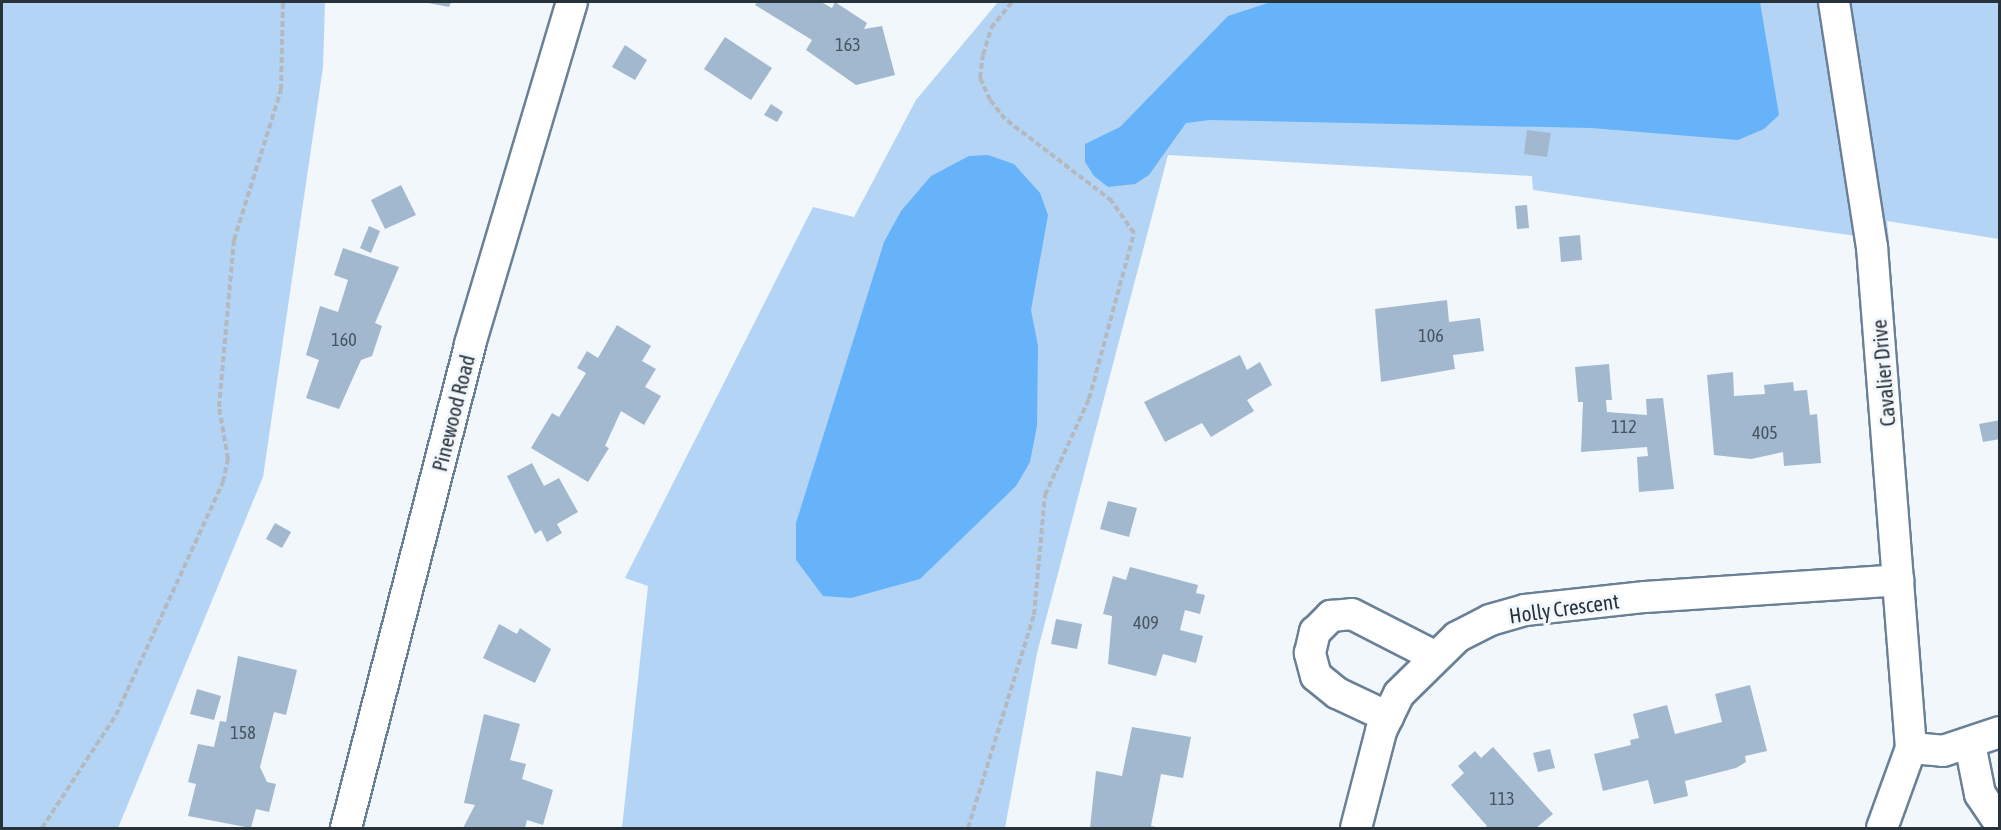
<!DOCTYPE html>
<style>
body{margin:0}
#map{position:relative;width:2001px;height:830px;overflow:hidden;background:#f2f7fc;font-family:"Asap Condensed",sans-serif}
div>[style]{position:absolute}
.green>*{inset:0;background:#b3d4f4}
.water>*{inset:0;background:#67b3f9}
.building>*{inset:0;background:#a1b8cf}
.path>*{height:4px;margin-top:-2px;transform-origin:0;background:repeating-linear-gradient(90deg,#b3b9bf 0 6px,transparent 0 9px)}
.roads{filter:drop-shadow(2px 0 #6a8096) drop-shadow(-2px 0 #6a8096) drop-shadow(0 2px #6a8096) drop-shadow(0 -2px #6a8096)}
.minor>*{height:30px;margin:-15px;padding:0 15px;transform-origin:15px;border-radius:15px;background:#fff}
span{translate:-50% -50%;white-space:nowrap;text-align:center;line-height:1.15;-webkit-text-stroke:6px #f2f7fc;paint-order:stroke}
.number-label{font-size:18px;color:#465460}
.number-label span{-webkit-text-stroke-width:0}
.street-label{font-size:21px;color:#28323b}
.frame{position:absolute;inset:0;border:3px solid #28323b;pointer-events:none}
</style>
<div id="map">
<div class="green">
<i style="clip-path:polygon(2px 2px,325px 2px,323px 67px,263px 477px,118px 828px,2px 828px)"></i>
<i style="clip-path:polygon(998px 2px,1999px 2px,1999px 239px,1887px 221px,1889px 240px,1842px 234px,1533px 190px,1532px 176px,1168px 155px,1037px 653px,1005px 828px,622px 828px,648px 586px,625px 578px,813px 207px,854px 217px,916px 100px)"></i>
</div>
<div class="water">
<i style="clip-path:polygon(1271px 2px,1760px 2px,1779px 115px,1764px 129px,1738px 140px,1591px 128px,1210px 120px,1186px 123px,1149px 175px,1135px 184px,1108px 187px,1094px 176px,1085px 162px,1085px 144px,1120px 127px,1228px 16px)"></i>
<i style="clip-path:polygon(988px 155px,1014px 164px,1040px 193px,1048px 215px,1031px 310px,1038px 346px,1037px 426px,1030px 462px,1016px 486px,920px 579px,851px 598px,823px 596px,796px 560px,796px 523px,884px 242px,901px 211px,931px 176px,969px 156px)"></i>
</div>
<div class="building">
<i style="clip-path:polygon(423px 2px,451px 2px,449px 7px)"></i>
<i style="clip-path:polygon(757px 2px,821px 2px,832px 8px,835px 2px,867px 23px,864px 29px,882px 26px,895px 75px,856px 85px,806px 50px,812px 40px,755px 5px)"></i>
<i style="clip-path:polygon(725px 37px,772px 68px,751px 100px,704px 69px)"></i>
<i style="clip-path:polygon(625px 45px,647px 60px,635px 80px,612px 67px)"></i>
<i style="clip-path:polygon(771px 104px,783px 112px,777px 122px,764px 115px)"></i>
<i style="clip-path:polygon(1527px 130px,1551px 133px,1547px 157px,1524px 154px)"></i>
<i style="clip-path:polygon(401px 185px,416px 215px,385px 229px,371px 200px)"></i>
<i style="clip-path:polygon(1527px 205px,1529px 228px,1517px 229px,1515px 206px)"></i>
<i style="clip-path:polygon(369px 226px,380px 231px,371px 253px,360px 248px)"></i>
<i style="clip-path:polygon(1580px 235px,1582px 260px,1561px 262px,1559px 237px)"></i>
<i style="clip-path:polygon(343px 248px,399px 267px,375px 323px,382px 326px,372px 356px,361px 360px,339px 409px,306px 398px,319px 360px,306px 355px,320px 306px,338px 312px,348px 280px,334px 275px)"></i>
<i style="clip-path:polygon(1447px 300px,1449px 322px,1480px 318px,1484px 351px,1453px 355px,1455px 369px,1381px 382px,1375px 309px)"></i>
<i style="clip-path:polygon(617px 325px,651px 346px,642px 361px,656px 369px,645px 387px,661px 396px,644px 425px,621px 411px,605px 446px,609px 448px,588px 482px,531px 448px,552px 413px,559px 417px,586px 373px,577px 368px,587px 351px,598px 358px)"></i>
<i style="clip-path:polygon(1240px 355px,1247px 370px,1260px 362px,1272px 385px,1247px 400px,1254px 411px,1211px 437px,1202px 423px,1165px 442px,1144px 402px)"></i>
<i style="clip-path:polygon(1609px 364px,1612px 400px,1606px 400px,1607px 412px,1647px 415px,1646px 399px,1663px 398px,1674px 489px,1639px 492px,1637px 457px,1648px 456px,1647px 447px,1581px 452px,1583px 402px,1578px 402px,1575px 367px)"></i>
<i style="clip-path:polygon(1733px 372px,1734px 396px,1765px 394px,1764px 385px,1793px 382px,1794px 391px,1807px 390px,1810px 415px,1817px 414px,1821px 463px,1784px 466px,1783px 452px,1751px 459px,1714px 455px,1707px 375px)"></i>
<i style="clip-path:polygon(2000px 420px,2000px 439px,1983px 442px,1979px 424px)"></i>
<i style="clip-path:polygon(532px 463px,544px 486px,559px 478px,578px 512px,557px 524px,562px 533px,547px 542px,541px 530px,535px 534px,507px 476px)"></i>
<i style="clip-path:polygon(1108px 501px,1137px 508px,1129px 537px,1100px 529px)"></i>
<i style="clip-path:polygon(275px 523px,291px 532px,282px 548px,266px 539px)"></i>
<i style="clip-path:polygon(1130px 567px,1198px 585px,1196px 593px,1205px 595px,1200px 614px,1185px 610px,1180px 630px,1203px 636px,1196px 663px,1163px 654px,1156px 676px,1108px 664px,1112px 616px,1103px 614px,1113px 576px,1126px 580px)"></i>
<i style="clip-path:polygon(1056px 619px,1082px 624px,1077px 649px,1051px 644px)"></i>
<i style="clip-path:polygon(499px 624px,517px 634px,520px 628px,551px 649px,535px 683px,483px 658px)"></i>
<i style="clip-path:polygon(238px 656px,297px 670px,286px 715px,274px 712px,260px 767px,267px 782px,276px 784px,269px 812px,256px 809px,251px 828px,188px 816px,196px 784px,188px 782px,198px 744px,214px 747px,220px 721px,226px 722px)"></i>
<i style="clip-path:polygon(1750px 685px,1767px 751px,1745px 756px,1746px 762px,1736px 768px,1685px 781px,1688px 796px,1654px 804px,1648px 780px,1603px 791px,1594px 754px,1631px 745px,1630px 740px,1639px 738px,1633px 714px,1667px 705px,1675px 734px,1722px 722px,1715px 694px)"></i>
<i style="clip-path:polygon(197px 689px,221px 696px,214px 720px,190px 714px)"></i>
<i style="clip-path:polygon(484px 714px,520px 724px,510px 760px,526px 764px,522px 779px,553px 790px,543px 825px,527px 820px,525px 828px,463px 828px,475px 805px,464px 803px)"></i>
<i style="clip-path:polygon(1132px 727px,1191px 737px,1183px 778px,1161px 774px,1151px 826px,1161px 828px,1090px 828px,1096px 771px,1122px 776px)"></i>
<i style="clip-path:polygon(1493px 747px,1553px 814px,1536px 828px,1484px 828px,1487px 826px,1451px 785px,1464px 773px,1458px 766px,1475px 751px,1481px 758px)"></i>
<i style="clip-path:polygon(1550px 749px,1555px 768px,1538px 772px,1533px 753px)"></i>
</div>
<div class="path">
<i style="left:42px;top:828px;width:135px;rotate:-56.8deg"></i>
<i style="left:116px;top:715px;width:256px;rotate:-65.3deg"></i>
<i style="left:223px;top:482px;width:24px;rotate:-78deg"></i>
<i style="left:228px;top:459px;width:53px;rotate:-99.8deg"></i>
<i style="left:219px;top:407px;width:168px;rotate:-84.9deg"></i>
<i style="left:234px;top:240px;width:157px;rotate:-72.6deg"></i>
<i style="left:281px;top:90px;width:88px;rotate:-88.7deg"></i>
<i style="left:968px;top:828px;width:223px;rotate:-72.8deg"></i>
<i style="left:1034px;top:615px;width:121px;rotate:-84.8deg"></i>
<i style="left:1045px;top:495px;width:106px;rotate:-65.4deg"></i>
<i style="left:1089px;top:399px;width:172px;rotate:-74.8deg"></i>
<i style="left:1134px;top:233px;width:39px;rotate:-125deg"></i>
<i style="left:1112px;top:201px;width:135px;rotate:-142.5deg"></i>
<i style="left:1005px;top:119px;width:24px;rotate:-128deg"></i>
<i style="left:990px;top:100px;width:24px;rotate:-114deg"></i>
<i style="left:980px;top:78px;width:23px;rotate:-83deg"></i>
<i style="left:983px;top:55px;width:28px;rotate:-73deg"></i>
<i style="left:991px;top:28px;width:33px;rotate:-51deg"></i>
</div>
<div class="roads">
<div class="minor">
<i style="left:1834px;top:2px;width:248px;rotate:81.2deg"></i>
<i style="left:1872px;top:247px;width:503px;rotate:85.55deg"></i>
<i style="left:1911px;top:748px;width:85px;rotate:109.9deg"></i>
<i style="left:1388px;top:717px;width:56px;rotate:-154.8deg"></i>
<i style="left:1337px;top:693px;width:27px;rotate:-141deg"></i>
<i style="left:1316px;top:676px;width:24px;rotate:-105deg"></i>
<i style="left:1310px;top:653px;width:22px;rotate:-77deg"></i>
<i style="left:1315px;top:632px;width:23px;rotate:-45deg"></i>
<i style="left:1331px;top:616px;width:21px;rotate:-5deg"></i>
<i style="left:1352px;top:614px;width:92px;rotate:27.1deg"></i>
<i style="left:1970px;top:744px;width:51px;rotate:78.7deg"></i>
<i style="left:1980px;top:794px;width:36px;rotate:56deg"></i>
<i style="left:1911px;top:748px;width:32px;rotate:5deg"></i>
<i style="left:1943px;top:751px;width:60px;rotate:-18.4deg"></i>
<i style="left:346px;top:828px;width:500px;rotate:-75.6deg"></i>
<i style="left:470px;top:344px;width:357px;rotate:-73.4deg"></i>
<i style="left:1356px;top:828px;width:100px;rotate:-75.5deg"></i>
<i style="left:1381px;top:731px;width:41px;rotate:-64.1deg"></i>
<i style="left:1399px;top:694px;width:81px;rotate:-44.5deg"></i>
<i style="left:1457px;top:637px;width:37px;rotate:-27deg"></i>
<i style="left:1490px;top:620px;width:36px;rotate:-16deg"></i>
<i style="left:1525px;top:610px;width:121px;rotate:-6.2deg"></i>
<i style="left:1645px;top:597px;width:254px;rotate:-3.8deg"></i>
</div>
</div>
<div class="number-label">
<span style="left:848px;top:45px">163</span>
<span style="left:1431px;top:336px">106</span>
<span style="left:344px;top:340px">160</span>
<span style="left:1624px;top:427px">112</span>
<span style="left:1765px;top:433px">405</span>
<span style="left:1146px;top:623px">409</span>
<span style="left:243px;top:733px">158</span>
<span style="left:1502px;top:799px">113</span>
</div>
<div class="street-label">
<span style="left:1883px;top:373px;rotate:-95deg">Cavalier Drive</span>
<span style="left:453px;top:413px;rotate:-76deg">Pinewood Road</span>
<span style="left:1564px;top:608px;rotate:-8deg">Holly Crescent</span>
</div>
<div class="frame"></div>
</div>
